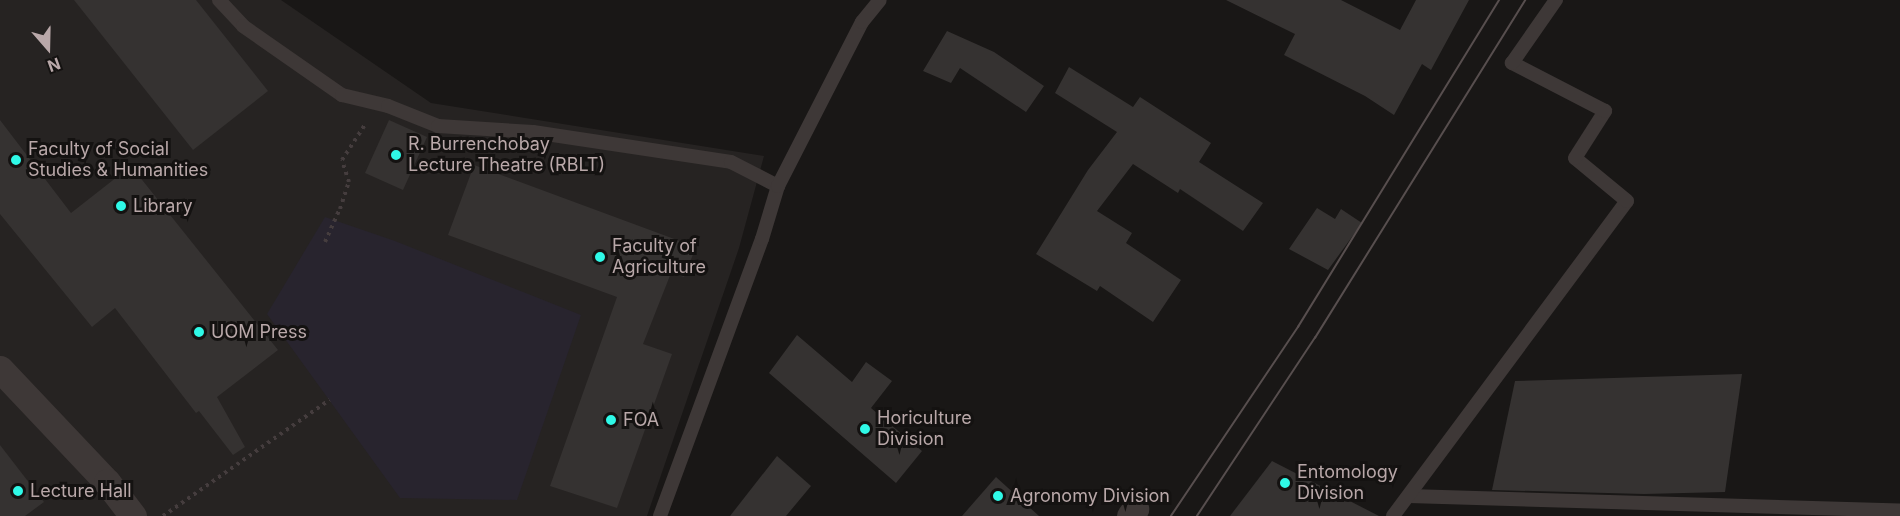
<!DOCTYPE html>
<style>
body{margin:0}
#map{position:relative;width:1900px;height:516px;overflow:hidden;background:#191716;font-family:Inter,sans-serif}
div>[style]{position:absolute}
.built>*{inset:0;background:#262322}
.green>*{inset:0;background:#28242e}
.building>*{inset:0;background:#353231}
.path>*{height:4px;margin-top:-2px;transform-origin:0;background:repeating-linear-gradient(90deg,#453d3e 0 3px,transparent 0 7.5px)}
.lane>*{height:14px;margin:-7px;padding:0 7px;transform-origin:7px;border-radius:7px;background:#3e3837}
.street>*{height:27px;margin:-13.5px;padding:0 13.5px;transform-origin:13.5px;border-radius:13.5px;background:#3e3837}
.tram>*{height:1.5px;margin:-0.75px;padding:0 0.75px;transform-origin:0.75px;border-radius:0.75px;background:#574e4e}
.dots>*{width:16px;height:16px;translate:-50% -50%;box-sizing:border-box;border:3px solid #141211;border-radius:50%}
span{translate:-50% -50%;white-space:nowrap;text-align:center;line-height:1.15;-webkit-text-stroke:6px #141211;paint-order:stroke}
.poi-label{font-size:18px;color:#b9a8a9}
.left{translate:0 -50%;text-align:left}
.north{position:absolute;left:18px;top:18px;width:60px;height:60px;-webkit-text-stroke:4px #141211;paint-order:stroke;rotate:160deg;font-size:16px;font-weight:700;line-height:24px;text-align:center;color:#b9a8a9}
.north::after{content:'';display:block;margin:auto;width:21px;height:27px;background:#b9a8a9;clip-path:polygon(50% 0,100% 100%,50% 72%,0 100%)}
</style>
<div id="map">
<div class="built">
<i style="clip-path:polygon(0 0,281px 0,431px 103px,764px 156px,739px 248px,647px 516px,0 516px)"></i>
</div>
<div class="green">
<i style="clip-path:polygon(325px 217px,395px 241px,581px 315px,517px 500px,400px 498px,267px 314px)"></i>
</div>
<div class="building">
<i style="clip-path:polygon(74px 0,196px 0,268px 91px,193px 150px)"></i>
<i style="clip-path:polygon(1226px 0,1341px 0,1400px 30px,1416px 0,1469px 0,1431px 70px,1422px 64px,1394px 115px,1365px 96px,1284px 55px,1295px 34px)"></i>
<i style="clip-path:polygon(947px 31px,994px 52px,1044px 86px,1026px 112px,960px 68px,951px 83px,923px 71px)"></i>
<i style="clip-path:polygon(1069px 67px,1133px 107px,1140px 97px,1211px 143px,1199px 162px,1263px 203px,1243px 231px,1180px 189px,1178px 193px,1133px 164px,1097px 211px,1132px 233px,1126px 243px,1181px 280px,1153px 322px,1100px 286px,1097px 291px,1036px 254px,1088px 170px,1117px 132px,1055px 93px)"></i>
<i style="clip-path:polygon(0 120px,71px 213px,131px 166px,278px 350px,217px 397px,245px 447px,233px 455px,199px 411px,196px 413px,115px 308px,92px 327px,0 214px)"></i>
<i style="clip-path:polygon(389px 120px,427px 137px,403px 190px,365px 173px)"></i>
<i style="clip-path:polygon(474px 165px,696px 247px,684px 277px,671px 273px,643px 344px,672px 354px,617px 508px,550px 486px,617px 297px,448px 235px)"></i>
<i style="clip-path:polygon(1317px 208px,1335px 219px,1341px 209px,1362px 223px,1328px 270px,1289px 249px)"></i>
<i style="clip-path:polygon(797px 335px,852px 382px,866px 362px,892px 381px,871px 408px,922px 451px,896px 483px,769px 373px)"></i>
<i style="clip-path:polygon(1742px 374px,1725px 492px,1644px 494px,1492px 490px,1515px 381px)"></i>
<i style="clip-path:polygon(0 445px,44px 502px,25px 516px,0 516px)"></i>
<i style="clip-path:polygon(777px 456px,811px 486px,786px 516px,730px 516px)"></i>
<i style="clip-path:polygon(1272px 461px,1379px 516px,1230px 516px)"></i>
<i style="clip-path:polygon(996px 477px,1039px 516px,962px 516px)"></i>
</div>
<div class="path">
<i style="left:325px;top:242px;width:36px;rotate:-66deg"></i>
<i style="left:340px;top:209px;width:28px;rotate:-72deg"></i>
<i style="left:349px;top:182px;width:23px;rotate:-108deg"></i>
<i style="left:342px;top:160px;width:44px;rotate:-57deg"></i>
<i style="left:163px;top:516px;width:203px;rotate:-34.9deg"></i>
</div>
<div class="lane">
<i style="left:219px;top:0;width:35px;rotate:47deg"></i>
<i style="left:243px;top:26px;width:121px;rotate:34.9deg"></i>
<i style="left:342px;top:95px;width:47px;rotate:13.4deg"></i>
<i style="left:388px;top:106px;width:54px;rotate:21.8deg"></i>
<i style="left:438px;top:126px;width:95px;rotate:3.6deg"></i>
<i style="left:533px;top:132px;width:200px;rotate:8.6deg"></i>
<i style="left:731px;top:162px;width:53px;rotate:27.1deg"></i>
<i style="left:1409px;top:496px;width:491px;rotate:1.7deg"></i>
<i style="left:660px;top:516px;width:295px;rotate:-69.8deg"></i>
<i style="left:762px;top:239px;width:55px;rotate:-73.2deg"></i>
<i style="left:778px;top:186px;width:184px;rotate:-62.9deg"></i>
<i style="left:862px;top:22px;width:28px;rotate:-51deg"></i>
<i style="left:1393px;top:516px;width:392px;rotate:-53.4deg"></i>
<i style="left:1627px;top:201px;width:67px;rotate:-140.4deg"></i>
<i style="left:1575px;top:158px;width:56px;rotate:-57.4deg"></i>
<i style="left:1605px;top:111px;width:105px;rotate:-152.7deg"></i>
<i style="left:1512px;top:63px;width:77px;rotate:-55.1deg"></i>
</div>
<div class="street">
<i style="left:0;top:369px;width:156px;rotate:46.6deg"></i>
<i style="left:107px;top:482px;width:43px;rotate:52.6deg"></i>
<i style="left:1130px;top:516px;width:9px;rotate:-54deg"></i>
</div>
<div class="tram">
<i style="left:1171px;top:516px;width:228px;rotate:-56.1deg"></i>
<i style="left:1298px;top:327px;width:384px;rotate:-58.4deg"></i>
<i style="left:1197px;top:516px;width:214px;rotate:-56.5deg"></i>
<i style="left:1315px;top:338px;width:398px;rotate:-58.1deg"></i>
</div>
<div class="dots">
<i style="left:396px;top:155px;background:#2ff9e7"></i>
<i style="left:16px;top:160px;background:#2ff9e7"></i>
<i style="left:121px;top:206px;background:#2ff9e7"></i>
<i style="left:600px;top:257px;background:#2ff9e7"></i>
<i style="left:199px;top:332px;background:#2ff9e7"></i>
<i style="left:611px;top:420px;background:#2ff9e7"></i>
<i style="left:865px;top:429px;background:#2ff9e7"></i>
<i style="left:1285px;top:483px;background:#2ff9e7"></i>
<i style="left:18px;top:491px;background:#2ff9e7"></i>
<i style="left:998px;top:496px;background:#2ff9e7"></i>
</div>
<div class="poi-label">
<span class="left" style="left:408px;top:155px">R. Burrenchobay<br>Lecture Theatre (RBLT)</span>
<span class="left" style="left:28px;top:160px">Faculty of Social<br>Studies &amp; Humanities</span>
<span class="left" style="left:133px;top:206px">Library</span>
<span class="left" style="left:612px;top:257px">Faculty of<br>Agriculture</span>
<span class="left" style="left:211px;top:332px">UOM Press</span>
<span class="left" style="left:877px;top:429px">Horiculture<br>Division</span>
<span class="left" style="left:623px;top:420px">FOA</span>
<span class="left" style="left:1297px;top:483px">Entomology<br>Division</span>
<span class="left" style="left:30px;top:491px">Lecture Hall</span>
<span class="left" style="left:1010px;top:496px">Agronomy Division</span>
</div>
<div class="north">N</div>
</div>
